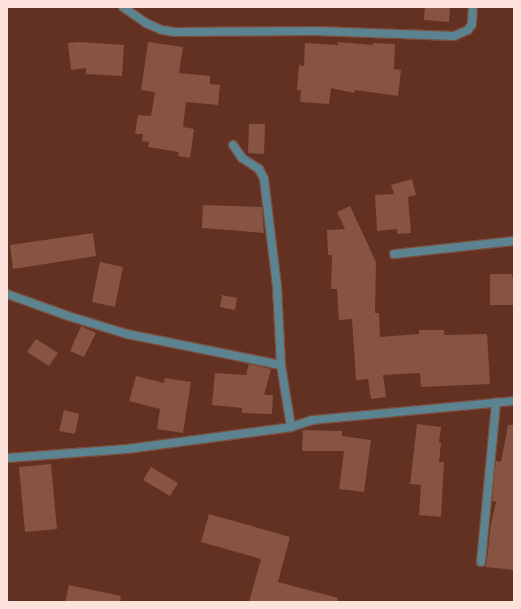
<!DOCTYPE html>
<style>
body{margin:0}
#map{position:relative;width:521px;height:609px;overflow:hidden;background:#623121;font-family:"Roboto Condensed",sans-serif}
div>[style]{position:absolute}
.building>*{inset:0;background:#875342}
.roads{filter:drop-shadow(1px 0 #7b4d3f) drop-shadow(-1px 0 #7b4d3f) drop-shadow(0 1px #7b4d3f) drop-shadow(0 -1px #7b4d3f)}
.street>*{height:8px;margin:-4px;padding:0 4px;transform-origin:4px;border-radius:4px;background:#5c8490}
span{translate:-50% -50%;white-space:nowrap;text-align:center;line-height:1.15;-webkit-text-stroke:3.5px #562617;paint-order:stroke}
.frame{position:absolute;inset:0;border:8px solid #fce2da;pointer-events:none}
</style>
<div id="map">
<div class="building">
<i style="clip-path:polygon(425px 7px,450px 7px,449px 22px,424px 20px)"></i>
<i style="clip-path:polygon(79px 42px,124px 45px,122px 76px,86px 74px,86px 68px,71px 70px,68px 43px)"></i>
<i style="clip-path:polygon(148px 42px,183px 47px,179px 73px,210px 76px,210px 84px,220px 85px,218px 105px,186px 102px,183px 127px,194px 129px,190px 158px,178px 156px,179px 152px,148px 147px,149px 142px,142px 141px,143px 134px,135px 134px,138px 115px,151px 116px,155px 92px,141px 90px)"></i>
<i style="clip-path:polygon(338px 42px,373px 45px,373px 43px,395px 44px,394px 69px,401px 70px,398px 96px,355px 90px,354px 93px,331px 88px,329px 104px,300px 102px,301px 90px,297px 90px,299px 65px,304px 66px,305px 43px,338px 45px)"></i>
<i style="clip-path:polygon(249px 124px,265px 124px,264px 154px,248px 153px)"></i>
<i style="clip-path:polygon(412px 179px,416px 195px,408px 197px,411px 233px,397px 234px,397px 229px,377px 231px,375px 195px,394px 194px,391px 185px)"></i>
<i style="clip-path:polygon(203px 205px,262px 207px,264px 233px,202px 228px)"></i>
<i style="clip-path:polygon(350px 206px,376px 262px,375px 313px,379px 313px,380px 337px,419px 334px,419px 330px,444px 330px,444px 335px,487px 334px,490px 384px,421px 387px,420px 373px,383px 375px,386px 397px,371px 399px,368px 379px,356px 380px,352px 319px,339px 320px,337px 289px,331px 289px,332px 255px,328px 255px,327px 230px,345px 229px,337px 212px)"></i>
<i style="clip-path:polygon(93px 233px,96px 256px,13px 269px,10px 245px)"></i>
<i style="clip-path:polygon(100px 262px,123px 267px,115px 307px,92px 302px)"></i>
<i style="clip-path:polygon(490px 274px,512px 274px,512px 277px,514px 277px,514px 305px,490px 305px)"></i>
<i style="clip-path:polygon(222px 295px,237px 298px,235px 310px,220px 307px)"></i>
<i style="clip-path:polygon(81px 326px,96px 333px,84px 357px,70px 351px)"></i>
<i style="clip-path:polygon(36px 339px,58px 353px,49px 366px,27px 352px)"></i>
<i style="clip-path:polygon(249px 364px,271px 369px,264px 395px,273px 395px,272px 414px,242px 413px,242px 408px,212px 405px,215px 373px,246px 375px)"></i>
<i style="clip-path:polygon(136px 376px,164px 383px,165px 378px,191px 382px,183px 433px,157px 429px,160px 409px,129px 401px)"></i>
<i style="clip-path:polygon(64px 410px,79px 414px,75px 434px,59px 431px)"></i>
<i style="clip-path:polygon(417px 424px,441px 427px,439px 442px,441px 443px,439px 462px,444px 462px,441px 517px,419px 515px,421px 485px,410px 484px)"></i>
<i style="clip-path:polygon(508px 425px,514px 425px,514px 570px,486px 567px,491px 524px,496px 502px,492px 501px,495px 468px,496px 461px,501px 462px)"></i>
<i style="clip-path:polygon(303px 430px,342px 431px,342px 436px,371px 440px,364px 492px,339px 489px,344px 451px,302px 451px)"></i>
<i style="clip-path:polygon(51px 464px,57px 529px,25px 532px,19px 467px)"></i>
<i style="clip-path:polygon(151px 467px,178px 483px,170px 496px,143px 480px)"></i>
<i style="clip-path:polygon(209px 514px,290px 537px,278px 582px,338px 598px,337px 602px,249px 602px,261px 559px,201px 542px)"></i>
<i style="clip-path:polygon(69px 585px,121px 596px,120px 602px,65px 602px)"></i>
</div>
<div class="roads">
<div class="street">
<i style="left:123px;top:7px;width:28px;rotate:35deg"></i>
<i style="left:146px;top:23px;width:17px;rotate:24deg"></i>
<i style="left:162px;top:30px;width:13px;rotate:9deg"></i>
<i style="left:175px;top:32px;width:141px;rotate:-0.4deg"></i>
<i style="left:316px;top:31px;width:138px;rotate:2.1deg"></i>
<i style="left:454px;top:36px;width:15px;rotate:-23deg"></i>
<i style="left:468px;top:30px;width:7px;rotate:-56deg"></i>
<i style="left:472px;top:24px;width:17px;rotate:-87deg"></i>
<i style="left:233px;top:145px;width:16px;rotate:55deg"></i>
<i style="left:242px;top:158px;width:20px;rotate:33deg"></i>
<i style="left:259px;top:169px;width:11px;rotate:63deg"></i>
<i style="left:264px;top:179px;width:108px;rotate:83.1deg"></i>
<i style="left:277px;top:286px;width:79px;rotate:87.1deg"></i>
<i style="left:394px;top:254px;width:121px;rotate:-6.2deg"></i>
<i style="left:7px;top:294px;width:65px;rotate:19.8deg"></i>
<i style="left:68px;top:316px;width:62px;rotate:17deg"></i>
<i style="left:127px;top:334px;width:157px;rotate:11.4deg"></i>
<i style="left:281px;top:365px;width:63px;rotate:80.8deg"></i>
<i style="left:7px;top:458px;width:120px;rotate:-4.3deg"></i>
<i style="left:127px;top:449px;width:165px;rotate:-7.6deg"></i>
<i style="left:291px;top:427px;width:23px;rotate:-18deg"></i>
<i style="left:313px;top:420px;width:202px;rotate:-5.4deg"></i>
<i style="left:481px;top:562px;width:160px;rotate:-84.6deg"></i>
</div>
</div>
<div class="frame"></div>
</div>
